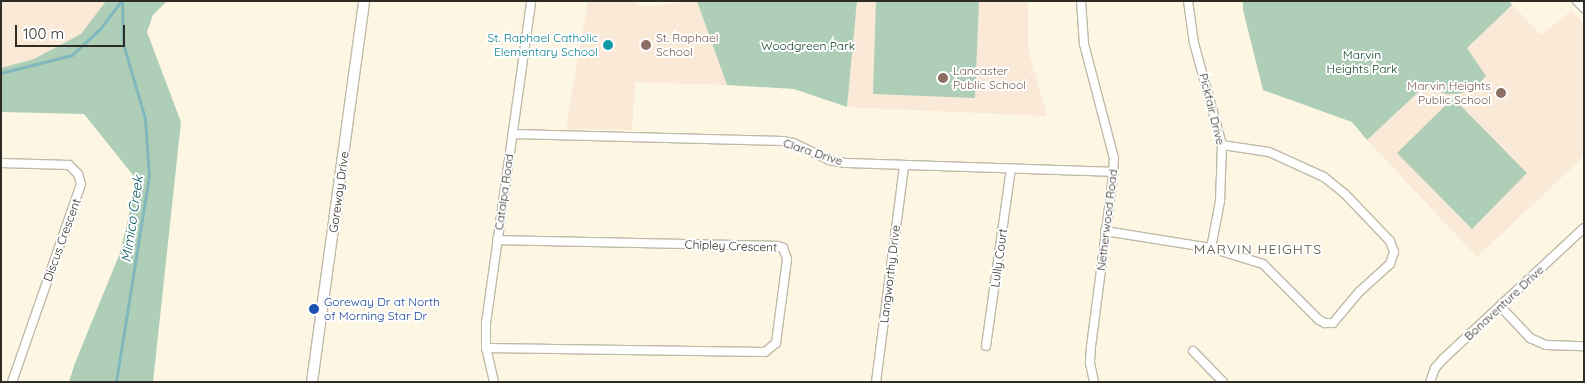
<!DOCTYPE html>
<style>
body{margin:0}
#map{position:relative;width:1585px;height:383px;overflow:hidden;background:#fcf6e3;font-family:Quicksand,sans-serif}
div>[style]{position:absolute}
.education>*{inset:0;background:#fae9d7}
.green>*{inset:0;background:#aeceb7}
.stream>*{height:2.5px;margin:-1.25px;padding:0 1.25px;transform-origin:1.25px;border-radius:1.25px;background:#80b8be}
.roads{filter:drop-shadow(1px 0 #c0baa8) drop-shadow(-1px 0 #c0baa8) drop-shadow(0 1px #c0baa8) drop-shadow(0 -1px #c0baa8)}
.minor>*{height:8px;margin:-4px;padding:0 4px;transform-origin:4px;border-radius:4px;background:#fff}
.major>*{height:10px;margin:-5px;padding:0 5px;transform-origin:5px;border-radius:5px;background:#fff}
.dots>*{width:14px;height:14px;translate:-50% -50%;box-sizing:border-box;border:2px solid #fff;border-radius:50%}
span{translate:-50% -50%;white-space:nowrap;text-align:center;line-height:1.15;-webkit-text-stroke:4px #fff;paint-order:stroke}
.culture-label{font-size:12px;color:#0d838f}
.right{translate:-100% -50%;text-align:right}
.education-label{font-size:12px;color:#785e54}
.left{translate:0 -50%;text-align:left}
.park-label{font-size:12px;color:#0a3c21}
.street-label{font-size:12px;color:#2e2c25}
.transit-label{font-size:12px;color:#164399}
.water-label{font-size:14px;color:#01575e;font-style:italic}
.neighbourhood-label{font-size:14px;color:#5a5545;letter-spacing:1px}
.frame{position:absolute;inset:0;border:2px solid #2e2c25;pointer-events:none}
.scale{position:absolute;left:15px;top:25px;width:110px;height:22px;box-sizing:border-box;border:2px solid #2e2c25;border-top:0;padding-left:6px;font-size:15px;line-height:18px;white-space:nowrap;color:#2e2c25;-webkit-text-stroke:4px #fff;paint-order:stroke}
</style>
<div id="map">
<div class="education">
<i style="clip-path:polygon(1px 1px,106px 1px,82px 34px,34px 59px,1px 68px)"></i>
<i style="clip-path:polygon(588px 1px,633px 1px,642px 7px,697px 1px,727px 85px,635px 82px,632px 130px,566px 129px)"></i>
<i style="clip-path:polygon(857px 1px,1028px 1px,1028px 49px,1047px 116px,847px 107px)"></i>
<i style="clip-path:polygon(1512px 5px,1541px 35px,1571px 11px,1584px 24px,1584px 156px,1477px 257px,1367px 140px)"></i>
</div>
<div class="green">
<i style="clip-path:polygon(106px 1px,167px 1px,153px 15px,147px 32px,181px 122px,153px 382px,69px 382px,75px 363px,120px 253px,137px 180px,84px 114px,1px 112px,1px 68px,34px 59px,81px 34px)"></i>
<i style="clip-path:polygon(697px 1px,857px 1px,847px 107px,794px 89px,727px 85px)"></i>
<i style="clip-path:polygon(876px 1px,979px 1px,975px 98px,873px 94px)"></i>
<i style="clip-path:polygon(1243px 1px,1509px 1px,1512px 5px,1467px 48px,1486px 76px,1478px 85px,1468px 91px,1457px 94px,1445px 94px,1427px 84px,1367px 140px,1352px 122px,1263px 90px,1243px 10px)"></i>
<i style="clip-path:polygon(1453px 98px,1527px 173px,1472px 229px,1397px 153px)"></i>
</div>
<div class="stream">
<i style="left:1px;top:73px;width:73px;rotate:-14.2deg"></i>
<i style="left:72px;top:55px;width:38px;rotate:-43deg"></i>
<i style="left:100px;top:29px;width:35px;rotate:-53deg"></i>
<i style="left:116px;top:382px;width:209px;rotate:-80.9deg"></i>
<i style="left:149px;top:176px;width:57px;rotate:-94deg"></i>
<i style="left:145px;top:119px;width:78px;rotate:-106.3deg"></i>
<i style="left:123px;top:44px;width:43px;rotate:-91.3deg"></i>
</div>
<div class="roads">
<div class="minor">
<i style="left:1081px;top:1px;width:43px;rotate:86deg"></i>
<i style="left:1084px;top:44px;width:118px;rotate:75.3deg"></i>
<i style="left:1114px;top:158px;width:27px;rotate:94deg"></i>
<i style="left:1112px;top:185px;width:163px;rotate:97.4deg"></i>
<i style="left:1091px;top:347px;width:16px;rotate:94deg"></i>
<i style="left:1090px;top:363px;width:19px;rotate:78deg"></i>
<i style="left:1188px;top:1px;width:42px;rotate:81.9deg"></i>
<i style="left:1194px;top:43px;width:106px;rotate:74.6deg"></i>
<i style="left:1222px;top:145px;width:56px;rotate:92deg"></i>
<i style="left:1220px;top:201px;width:48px;rotate:100.8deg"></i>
<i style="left:1577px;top:1px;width:10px;rotate:45deg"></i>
<i style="left:513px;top:134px;width:270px;rotate:1.5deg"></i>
<i style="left:783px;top:141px;width:10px;rotate:11deg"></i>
<i style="left:793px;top:143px;width:40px;rotate:25deg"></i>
<i style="left:829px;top:160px;width:15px;rotate:11deg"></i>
<i style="left:844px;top:163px;width:270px;rotate:1.9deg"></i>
<i style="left:1px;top:163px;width:68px;rotate:1.7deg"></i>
<i style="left:69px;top:165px;width:13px;rotate:45deg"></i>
<i style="left:78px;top:174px;width:10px;rotate:73deg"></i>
<i style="left:81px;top:184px;width:210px;rotate:109.2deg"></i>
<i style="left:1105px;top:231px;width:107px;rotate:9.1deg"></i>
<i style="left:1211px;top:248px;width:54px;rotate:17.1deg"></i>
<i style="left:1263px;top:264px;width:79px;rotate:45deg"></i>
<i style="left:1319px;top:320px;width:7px;rotate:27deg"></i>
<i style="left:1325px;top:323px;width:8px"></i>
<i style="left:1333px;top:323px;width:40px;rotate:-50deg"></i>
<i style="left:1359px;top:292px;width:42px;rotate:-42.1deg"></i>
<i style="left:1390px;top:264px;width:13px;rotate:-72deg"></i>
<i style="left:1394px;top:252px;width:12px;rotate:-110deg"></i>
<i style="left:1390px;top:241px;width:65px;rotate:-133.8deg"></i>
<i style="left:1345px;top:194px;width:27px;rotate:-141deg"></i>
<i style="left:1324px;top:177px;width:60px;rotate:-155.6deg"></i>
<i style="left:1269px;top:152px;width:48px;rotate:-171.5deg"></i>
<i style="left:1500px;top:306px;width:44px;rotate:46.8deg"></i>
<i style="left:1530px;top:338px;width:17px;rotate:24deg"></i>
<i style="left:1546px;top:345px;width:38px;rotate:2deg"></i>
<i style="left:986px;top:346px;width:179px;rotate:-82deg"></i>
<i style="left:486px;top:348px;width:279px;rotate:0.8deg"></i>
<i style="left:765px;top:352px;width:14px;rotate:-39deg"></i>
<i style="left:776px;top:343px;width:85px;rotate:-82.5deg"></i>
<i style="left:787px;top:259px;width:12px;rotate:-110deg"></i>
<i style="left:783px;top:248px;width:5px;rotate:-158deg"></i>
<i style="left:778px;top:246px;width:281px;rotate:-178.8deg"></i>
<i style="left:1193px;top:351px;width:43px;rotate:45.9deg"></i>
<i style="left:494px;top:382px;width:35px;rotate:-103deg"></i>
<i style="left:486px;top:348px;width:25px;rotate:-90deg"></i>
<i style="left:486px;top:323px;width:325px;rotate:-82deg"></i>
<i style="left:876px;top:382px;width:217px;rotate:-82.6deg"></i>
<i style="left:1430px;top:382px;width:15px;rotate:-70deg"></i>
<i style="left:1435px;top:368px;width:12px;rotate:-48deg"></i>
<i style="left:1443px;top:359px;width:192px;rotate:-42.9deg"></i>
</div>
<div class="major">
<i style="left:312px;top:382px;width:385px;rotate:-82.2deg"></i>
</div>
</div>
<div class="dots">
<i style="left:608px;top:45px;background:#0f9aa8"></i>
<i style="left:646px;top:45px;background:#8d6e63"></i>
<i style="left:943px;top:78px;background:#8d6e63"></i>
<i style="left:1501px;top:93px;background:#8d6e63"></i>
<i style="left:314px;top:309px;background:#1a4fb4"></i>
</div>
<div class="culture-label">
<span class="right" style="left:598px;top:45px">St. Raphael Catholic<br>Elementary School</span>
</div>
<div class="education-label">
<span class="left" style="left:656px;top:45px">St. Raphael<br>School</span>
<span class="left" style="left:953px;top:78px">Lancaster<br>Public School</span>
<span class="right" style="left:1491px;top:93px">Marvin Heights<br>Public School</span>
</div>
<div class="park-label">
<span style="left:808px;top:46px">Woodgreen Park</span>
<span style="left:1362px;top:62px">Marvin<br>Heights Park</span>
</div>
<div class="street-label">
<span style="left:1212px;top:109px;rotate:76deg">Pickfair Drive</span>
<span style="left:813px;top:152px;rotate:18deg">Clara Drive</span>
<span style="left:339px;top:192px;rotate:-82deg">Goreway Drive</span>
<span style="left:504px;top:192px;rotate:-82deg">Catalpa Road</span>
<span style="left:1107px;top:220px;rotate:-83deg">Netherwood Road</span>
<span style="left:62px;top:240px;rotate:-70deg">Discus Crescent</span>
<span style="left:731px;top:246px;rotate:2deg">Chipley Crescent</span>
<span style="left:999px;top:258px;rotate:-82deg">Lully Court</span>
<span style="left:890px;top:274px;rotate:-83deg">Langworthy Drive</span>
<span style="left:1504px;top:303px;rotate:-43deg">Bonaventure Drive</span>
</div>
<div class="transit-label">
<span class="left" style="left:324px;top:309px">Goreway Dr at North<br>of Morning Star Dr</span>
</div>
<div class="water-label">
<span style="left:132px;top:219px;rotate:-82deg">Mimico Creek</span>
</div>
<div class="neighbourhood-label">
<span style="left:1258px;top:249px">MARVIN HEIGHTS</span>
</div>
<div class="frame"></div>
<div class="scale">100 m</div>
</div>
